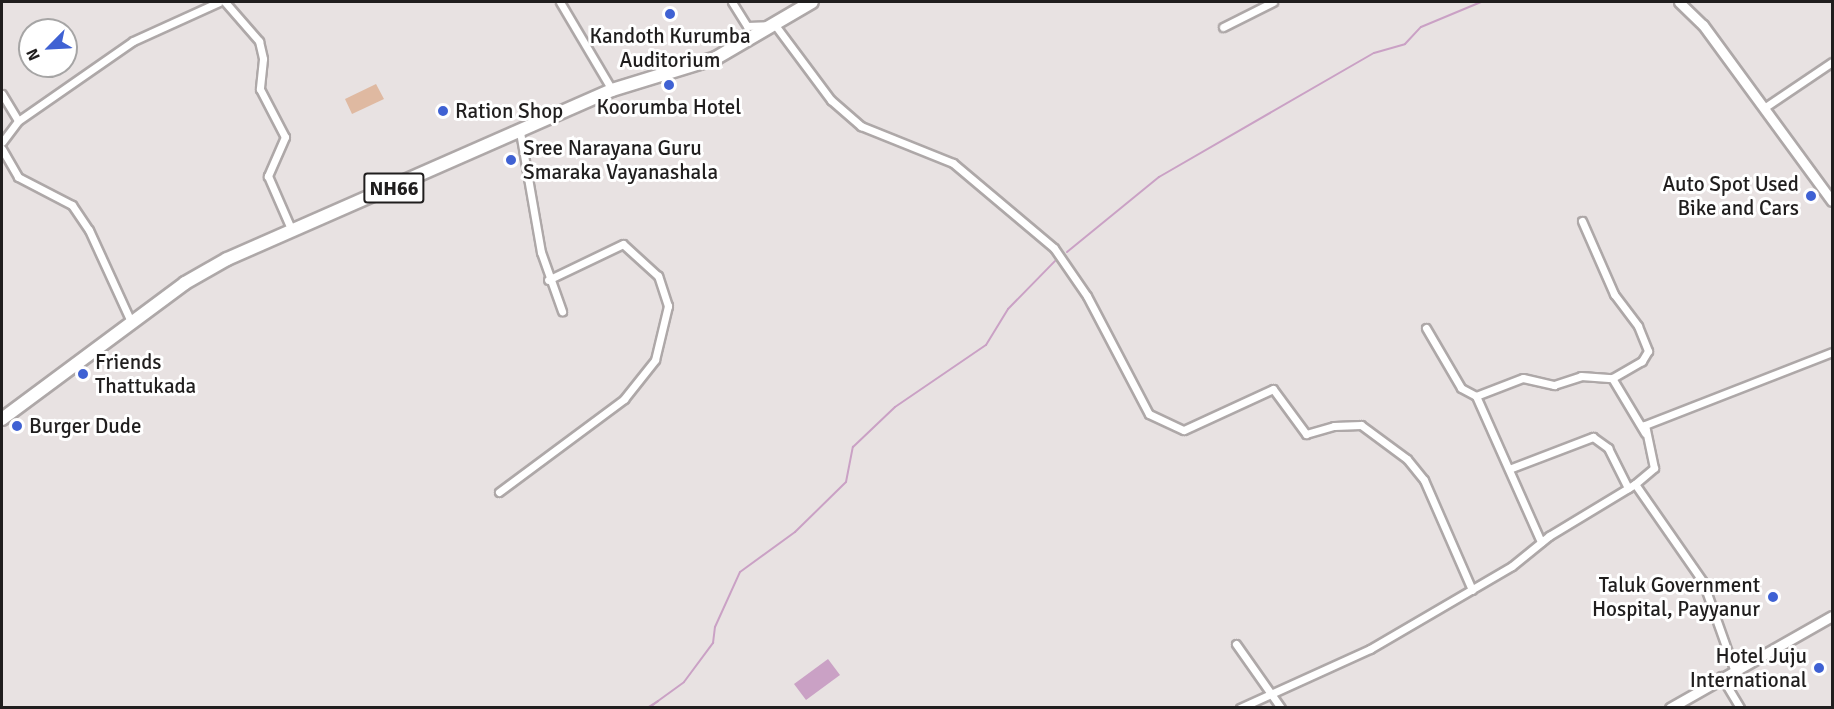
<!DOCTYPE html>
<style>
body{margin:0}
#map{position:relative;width:1834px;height:709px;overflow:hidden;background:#e8e2e2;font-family:Signika,sans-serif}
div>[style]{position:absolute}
.green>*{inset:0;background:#dfb9a1}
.water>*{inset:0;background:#caa1c5}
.stream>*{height:2px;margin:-1px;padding:0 1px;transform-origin:1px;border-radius:1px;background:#caa1c5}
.roads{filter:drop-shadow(2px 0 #aea8a8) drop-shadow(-2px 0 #aea8a8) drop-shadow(0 2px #aea8a8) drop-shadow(0 -2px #aea8a8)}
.minor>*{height:7px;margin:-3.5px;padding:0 3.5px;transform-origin:3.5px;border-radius:3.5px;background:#fff}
.secondary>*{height:9px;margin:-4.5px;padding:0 4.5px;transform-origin:4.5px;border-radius:4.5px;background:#fff}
.trunk>*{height:12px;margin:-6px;padding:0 6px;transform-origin:6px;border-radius:6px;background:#fff}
.dots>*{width:16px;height:16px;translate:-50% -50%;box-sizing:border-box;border:3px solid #fff;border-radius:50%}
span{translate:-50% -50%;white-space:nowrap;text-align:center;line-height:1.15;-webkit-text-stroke:6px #fff;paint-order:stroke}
.shield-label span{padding:2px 4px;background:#fff;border:2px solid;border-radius:4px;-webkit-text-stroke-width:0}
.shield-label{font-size:20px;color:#201e1e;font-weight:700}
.poi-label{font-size:21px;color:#201e1e}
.left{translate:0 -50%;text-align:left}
.right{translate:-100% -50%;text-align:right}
.frame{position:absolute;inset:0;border:3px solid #201e1e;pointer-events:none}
.north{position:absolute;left:18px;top:18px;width:60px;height:60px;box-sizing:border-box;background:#fff;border:2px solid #a6a5a5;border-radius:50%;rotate:246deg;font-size:16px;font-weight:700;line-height:24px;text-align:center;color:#201e1e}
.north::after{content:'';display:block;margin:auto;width:21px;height:27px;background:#3f61d3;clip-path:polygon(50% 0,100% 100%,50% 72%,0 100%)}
</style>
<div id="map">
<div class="green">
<i style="clip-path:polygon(376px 84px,384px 99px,352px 114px,345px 99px)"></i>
</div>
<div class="water">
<i style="clip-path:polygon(828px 659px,840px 675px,806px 700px,794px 684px)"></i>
</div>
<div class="stream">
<i style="left:1067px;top:252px;width:119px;rotate:-39.2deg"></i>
<i style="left:1159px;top:177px;width:248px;rotate:-30deg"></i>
<i style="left:1374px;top:53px;width:32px;rotate:-16deg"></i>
<i style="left:1405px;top:44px;width:23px;rotate:-47deg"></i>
<i style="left:1421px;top:27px;width:65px;rotate:-22.6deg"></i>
<i style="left:658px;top:701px;width:32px;rotate:-36deg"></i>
<i style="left:684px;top:682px;width:49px;rotate:-53.4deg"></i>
<i style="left:713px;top:643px;width:16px;rotate:-83deg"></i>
<i style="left:715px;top:627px;width:60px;rotate:-65.6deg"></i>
<i style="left:740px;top:572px;width:68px;rotate:-36deg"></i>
<i style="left:795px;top:532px;width:71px;rotate:-44.4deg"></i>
<i style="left:846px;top:482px;width:36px;rotate:-79deg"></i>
<i style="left:853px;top:447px;width:58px;rotate:-43.6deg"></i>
<i style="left:895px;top:407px;width:110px;rotate:-34.3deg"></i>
<i style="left:986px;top:345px;width:42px;rotate:-58.6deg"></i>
<i style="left:1008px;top:309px;width:67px;rotate:-45.6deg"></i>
<i style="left:647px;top:708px;width:13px;rotate:-32deg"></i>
<i style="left:658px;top:701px;width:11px;rotate:142deg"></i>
</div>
<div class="roads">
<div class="minor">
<i style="left:225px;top:2px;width:52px;rotate:48.9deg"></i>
<i style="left:259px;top:41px;width:18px;rotate:77deg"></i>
<i style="left:263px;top:59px;width:30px;rotate:96deg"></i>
<i style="left:260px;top:89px;width:54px;rotate:62.5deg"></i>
<i style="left:285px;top:137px;width:43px;rotate:113.6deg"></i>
<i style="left:268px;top:176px;width:60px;rotate:66.4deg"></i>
<i style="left:560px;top:2px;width:102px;rotate:59.4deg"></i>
<i style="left:732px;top:2px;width:28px;rotate:58deg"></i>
<i style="left:747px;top:26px;width:28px;rotate:-2deg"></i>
<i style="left:775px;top:25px;width:94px;rotate:53.3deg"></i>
<i style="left:831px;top:100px;width:40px;rotate:41deg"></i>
<i style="left:861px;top:126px;width:99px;rotate:21.9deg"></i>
<i style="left:953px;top:163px;width:132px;rotate:40.1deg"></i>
<i style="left:1054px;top:248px;width:58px;rotate:55.5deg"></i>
<i style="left:1087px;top:296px;width:133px;rotate:62.3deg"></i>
<i style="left:1149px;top:414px;width:38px;rotate:25deg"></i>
<i style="left:1184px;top:430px;width:98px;rotate:-24.7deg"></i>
<i style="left:1273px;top:389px;width:56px;rotate:53.7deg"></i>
<i style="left:1306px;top:434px;width:29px;rotate:-16deg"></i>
<i style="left:1334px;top:426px;width:27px;rotate:-2deg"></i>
<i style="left:1361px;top:425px;width:57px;rotate:36.5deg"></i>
<i style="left:1407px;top:459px;width:27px;rotate:51deg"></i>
<i style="left:1424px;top:480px;width:120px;rotate:66.4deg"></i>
<i style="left:1223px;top:27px;width:56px;rotate:-26.6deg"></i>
<i style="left:2px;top:94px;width:31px;rotate:59deg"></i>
<i style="left:18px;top:121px;width:26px;rotate:127deg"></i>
<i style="left:1764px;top:108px;width:82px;rotate:-34.1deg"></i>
<i style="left:18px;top:121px;width:140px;rotate:-34.8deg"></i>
<i style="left:133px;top:41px;width:94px;rotate:-24.4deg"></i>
<i style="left:520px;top:132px;width:122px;rotate:80.1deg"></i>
<i style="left:541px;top:252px;width:63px;rotate:70.4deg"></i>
<i style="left:2px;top:149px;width:32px;rotate:60deg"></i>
<i style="left:18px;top:177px;width:61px;rotate:27.4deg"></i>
<i style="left:72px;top:205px;width:30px;rotate:56deg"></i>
<i style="left:89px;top:230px;width:103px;rotate:65.4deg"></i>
<i style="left:1582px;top:221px;width:80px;rotate:66.3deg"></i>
<i style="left:1614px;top:294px;width:40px;rotate:53deg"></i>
<i style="left:1638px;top:326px;width:27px;rotate:68deg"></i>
<i style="left:1648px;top:351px;width:12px;rotate:121deg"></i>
<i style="left:1642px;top:361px;width:34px;rotate:150deg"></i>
<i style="left:1612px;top:378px;width:64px;rotate:59deg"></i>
<i style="left:1426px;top:328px;width:69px;rotate:59.7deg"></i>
<i style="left:1461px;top:388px;width:17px;rotate:28deg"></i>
<i style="left:1476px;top:396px;width:160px;rotate:66deg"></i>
<i style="left:1476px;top:396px;width:50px;rotate:-21deg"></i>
<i style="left:1523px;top:378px;width:32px;rotate:13deg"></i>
<i style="left:1554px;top:385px;width:28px;rotate:-18deg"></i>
<i style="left:1581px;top:376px;width:31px;rotate:4deg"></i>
<i style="left:1509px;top:469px;width:90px;rotate:-20.9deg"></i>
<i style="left:1593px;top:437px;width:19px;rotate:36deg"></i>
<i style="left:1608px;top:448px;width:45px;rotate:63.4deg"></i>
<i style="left:1635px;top:484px;width:119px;rotate:55.2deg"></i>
<i style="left:1703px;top:582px;width:92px;rotate:70.4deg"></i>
<i style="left:499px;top:492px;width:156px;rotate:-36.6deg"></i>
<i style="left:624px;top:399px;width:50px;rotate:-51.5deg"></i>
<i style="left:655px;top:360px;width:56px;rotate:-76.5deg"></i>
<i style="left:668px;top:306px;width:32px;rotate:-108deg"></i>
<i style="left:658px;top:276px;width:47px;rotate:-137.6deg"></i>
<i style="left:623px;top:244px;width:83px;rotate:154.4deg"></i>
<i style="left:1236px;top:644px;width:78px;rotate:54.9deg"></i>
<i style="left:1721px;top:676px;width:37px;rotate:59deg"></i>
<i style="left:1240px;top:708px;width:143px;rotate:-24.4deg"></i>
<i style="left:1370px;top:649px;width:164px;rotate:-30.3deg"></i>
<i style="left:1512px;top:566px;width:48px;rotate:-39deg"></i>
<i style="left:1549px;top:536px;width:100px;rotate:-31.2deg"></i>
<i style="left:1635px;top:484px;width:25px;rotate:-40deg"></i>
<i style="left:1654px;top:468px;width:44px;rotate:-101.8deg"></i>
<i style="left:1645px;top:425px;width:201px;rotate:-21.3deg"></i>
</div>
<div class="secondary">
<i style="left:1679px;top:2px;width:33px;rotate:44deg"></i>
<i style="left:1703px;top:25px;width:218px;rotate:53.8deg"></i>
<i style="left:1670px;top:708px;width:186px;rotate:-29.6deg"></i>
</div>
<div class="trunk">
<i style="left:2px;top:419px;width:228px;rotate:-36.6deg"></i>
<i style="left:185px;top:283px;width:48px;rotate:-29.7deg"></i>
<i style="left:227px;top:259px;width:420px;rotate:-23.7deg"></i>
<i style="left:612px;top:90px;width:109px;rotate:-17.1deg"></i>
<i style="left:716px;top:58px;width:111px;rotate:-30.3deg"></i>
</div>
</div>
<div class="dots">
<i style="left:670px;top:14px;background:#3f61d3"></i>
<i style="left:669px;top:85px;background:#3f61d3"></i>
<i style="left:443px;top:111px;background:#3f61d3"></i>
<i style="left:511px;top:160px;background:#3f61d3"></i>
<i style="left:1811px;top:196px;background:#3f61d3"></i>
<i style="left:83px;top:374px;background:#3f61d3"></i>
<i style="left:17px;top:426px;background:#3f61d3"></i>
<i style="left:1773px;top:597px;background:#3f61d3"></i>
<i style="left:1819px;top:668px;background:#3f61d3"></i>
</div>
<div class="shield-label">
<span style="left:394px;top:188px">NH66</span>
</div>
<div class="poi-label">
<span style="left:670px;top:48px">Kandoth Kurumba<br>Auditorium</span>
<span style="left:669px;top:107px">Koorumba Hotel</span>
<span class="left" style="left:455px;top:111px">Ration Shop</span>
<span class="left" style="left:523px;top:160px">Sree Narayana Guru<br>Smaraka Vayanashala</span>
<span class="right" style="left:1799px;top:196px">Auto Spot Used<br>Bike and Cars</span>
<span class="left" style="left:95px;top:374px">Friends<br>Thattukada</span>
<span class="left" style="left:29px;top:426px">Burger Dude</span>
<span class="right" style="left:1760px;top:597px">Taluk Government<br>Hospital, Payyanur</span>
<span class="right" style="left:1807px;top:668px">Hotel Juju<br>International</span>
</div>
<div class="frame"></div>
<div class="north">N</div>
</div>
